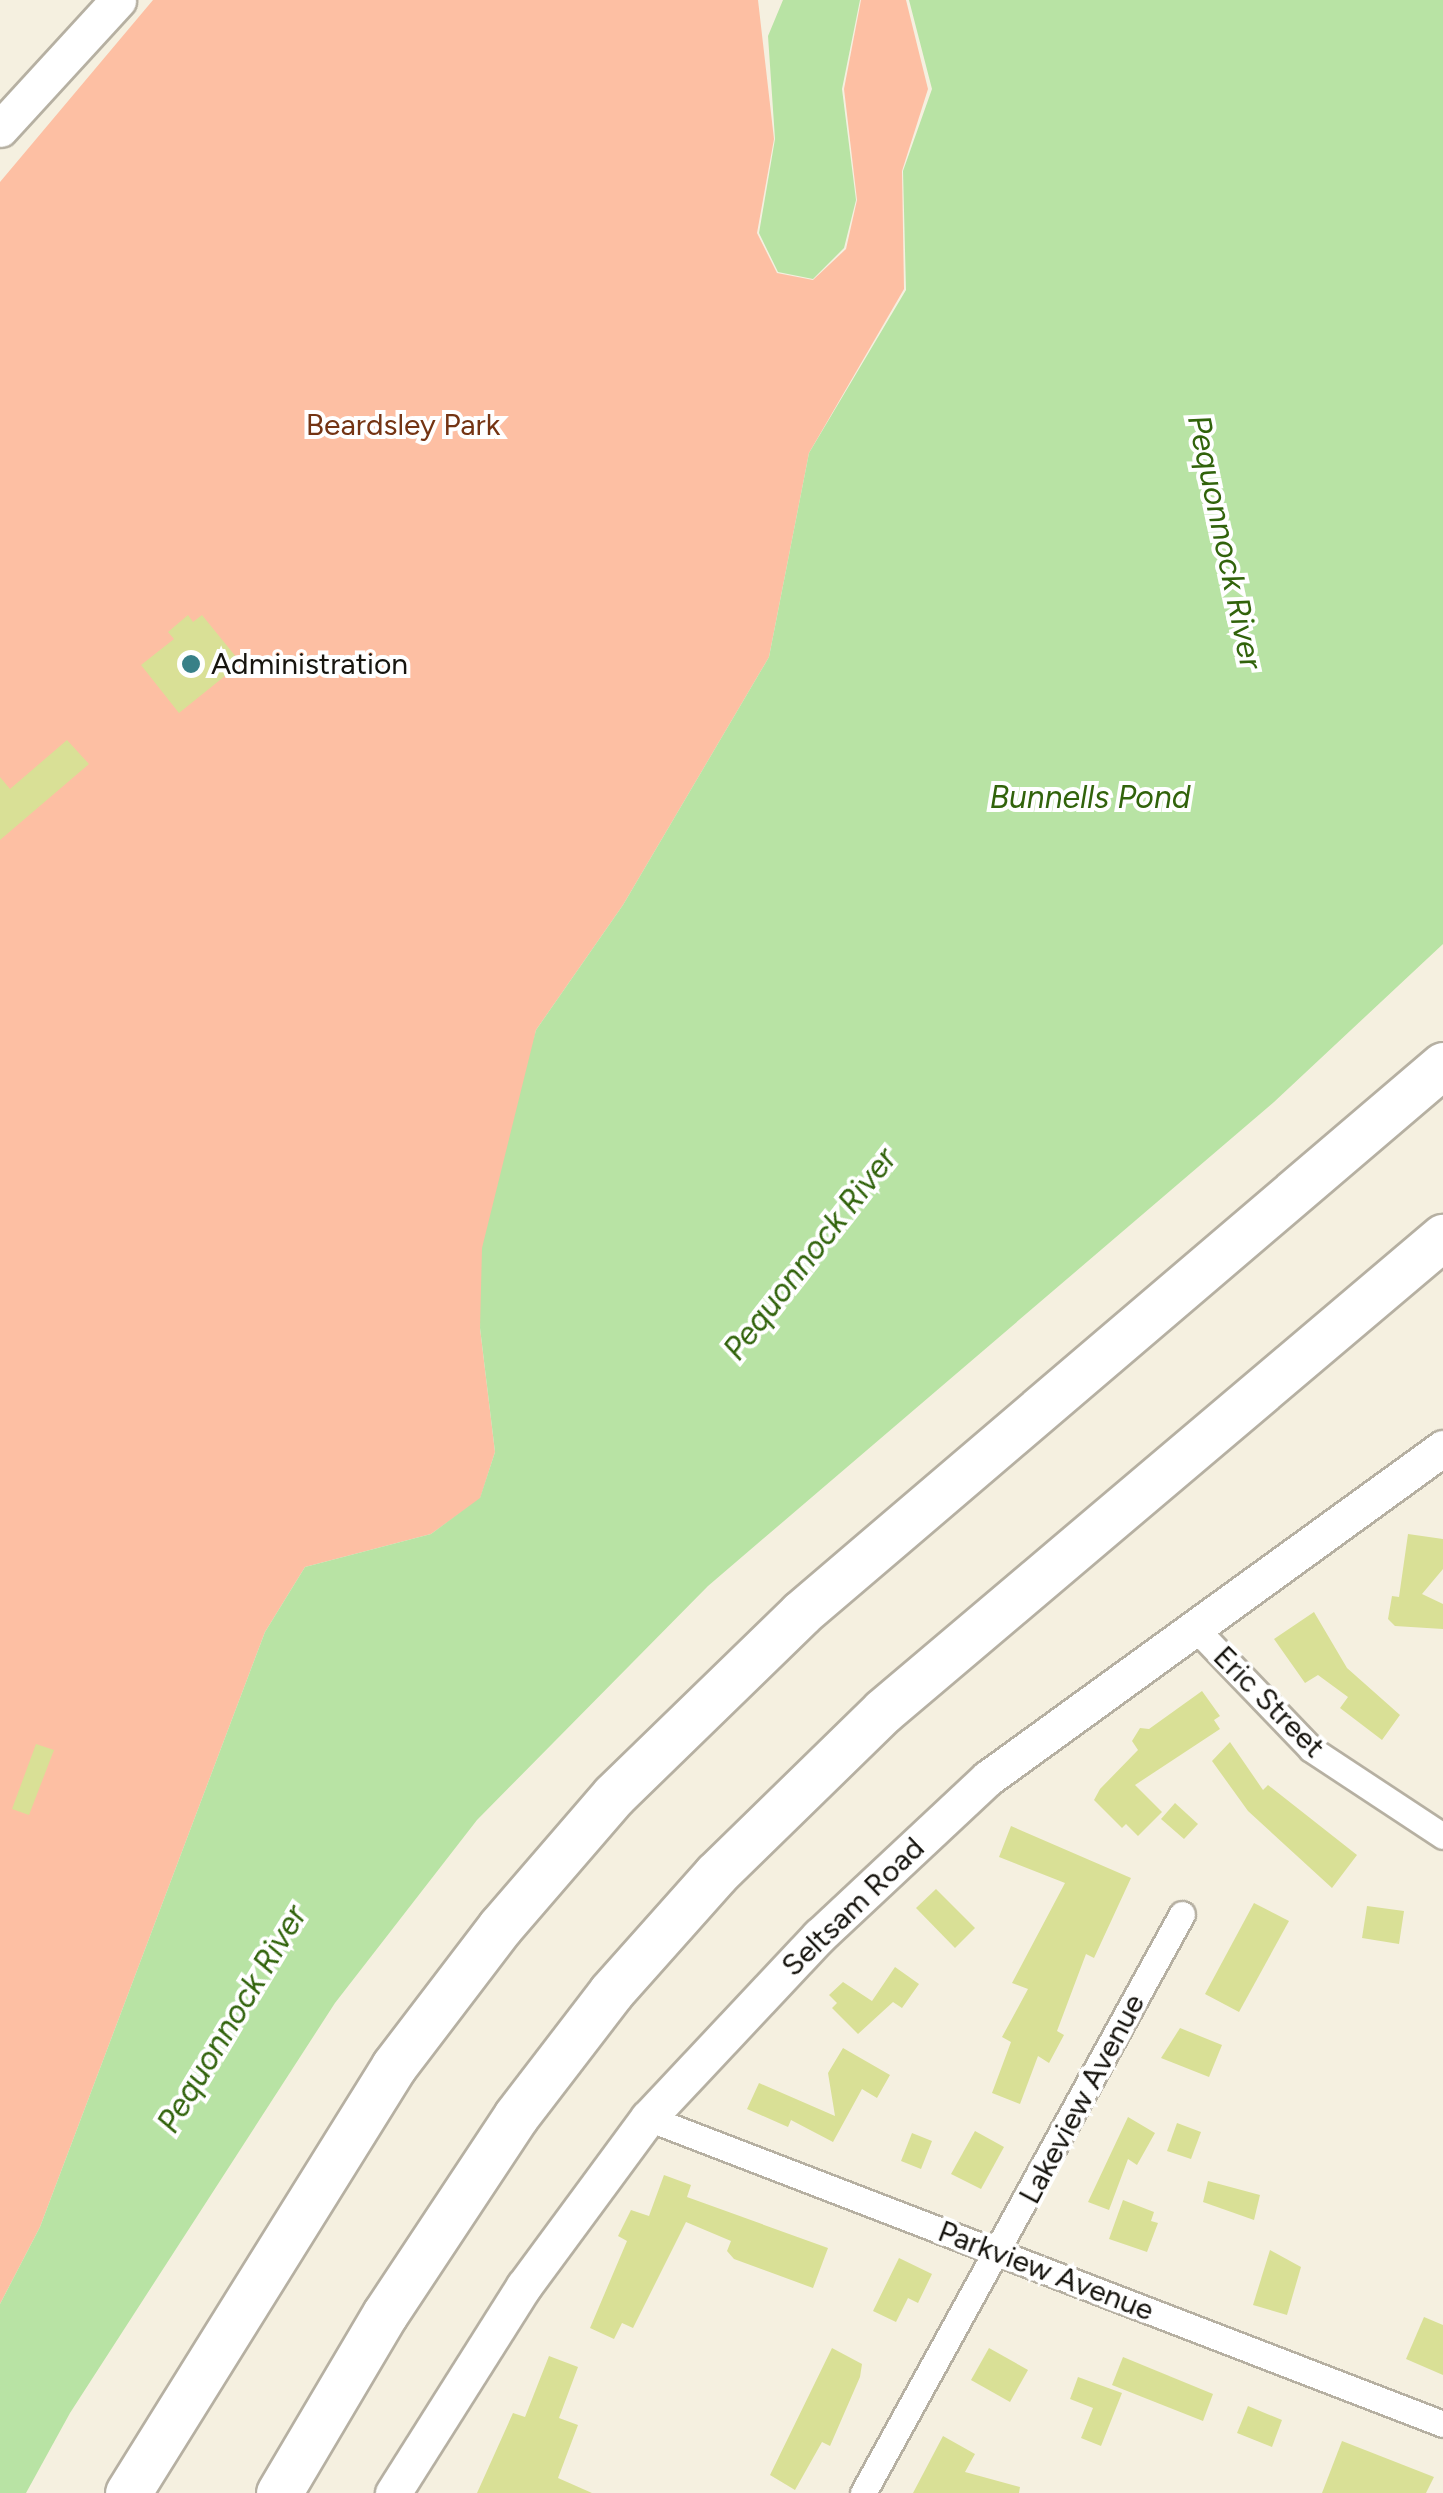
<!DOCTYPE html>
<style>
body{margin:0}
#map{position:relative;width:1443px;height:2493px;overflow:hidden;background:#f5f0e0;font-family:Figtree,sans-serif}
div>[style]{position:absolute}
.green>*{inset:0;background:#fdbfa3}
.water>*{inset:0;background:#b8e3a4}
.building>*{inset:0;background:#d9e096}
.roads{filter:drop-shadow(2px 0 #b6b0a2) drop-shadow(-2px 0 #b6b0a2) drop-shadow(0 2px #b6b0a2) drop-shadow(0 -2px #b6b0a2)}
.minor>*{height:25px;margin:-12.5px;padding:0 12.5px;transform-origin:12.5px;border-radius:12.5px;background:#fff}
.secondary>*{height:35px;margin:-17.5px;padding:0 17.5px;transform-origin:17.5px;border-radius:17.5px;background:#fff}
.motorway>*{height:45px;margin:-22.5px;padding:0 22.5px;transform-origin:22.5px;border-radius:22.5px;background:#fff}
.dots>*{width:28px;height:28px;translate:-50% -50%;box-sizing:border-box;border:5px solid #fff;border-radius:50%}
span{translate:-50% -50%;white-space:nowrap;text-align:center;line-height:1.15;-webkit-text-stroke:8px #fff;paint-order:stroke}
.park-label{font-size:30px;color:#743413}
.poi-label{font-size:30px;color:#17150f}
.left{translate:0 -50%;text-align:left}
.street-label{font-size:30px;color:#17150f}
.water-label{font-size:32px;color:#31630b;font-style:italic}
</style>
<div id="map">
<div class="green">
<i style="clip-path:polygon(153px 0,758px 0,774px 139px,757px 233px,777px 273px,813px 280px,846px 249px,857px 200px,844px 89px,861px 0,906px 0,928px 89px,902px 171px,904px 289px,809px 453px,769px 657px,623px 905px,536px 1030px,480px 1328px,495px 1452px,480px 1499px,431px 1534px,305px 1567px,265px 1632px,40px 2227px,0 2304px,0 182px)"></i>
</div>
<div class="water">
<i style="clip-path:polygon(783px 0,860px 0,842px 89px,856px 200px,844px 248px,813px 279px,778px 272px,759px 233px,775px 139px,768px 36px)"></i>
<i style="clip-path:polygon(909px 0,1443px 0,1443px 944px,1274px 1102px,708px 1586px,477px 1820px,335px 2003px,70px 2413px,26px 2493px,0 2493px,0 2304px,40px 2227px,265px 1632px,305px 1567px,431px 1534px,480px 1498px,495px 1452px,480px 1328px,482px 1248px,536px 1030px,623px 905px,769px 657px,809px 453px,906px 290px,903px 171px,932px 89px)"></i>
</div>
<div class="building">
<i style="clip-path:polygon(188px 615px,193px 622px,202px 615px,241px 663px,179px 713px,141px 665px,174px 639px,168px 632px)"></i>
<i style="clip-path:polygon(67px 740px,89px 764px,0 840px,0 777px,10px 789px)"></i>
<i style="clip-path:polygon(1408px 1534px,1443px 1539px,1443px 1569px,1422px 1594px,1443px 1604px,1443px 1629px,1395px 1626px,1388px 1619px,1392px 1596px,1399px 1597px)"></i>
<i style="clip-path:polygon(1314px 1612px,1347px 1668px,1400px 1715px,1382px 1740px,1340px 1708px,1348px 1697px,1318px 1675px,1305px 1683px,1274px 1639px)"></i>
<i style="clip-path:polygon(1202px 1691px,1220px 1716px,1214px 1720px,1220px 1729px,1135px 1785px,1162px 1812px,1138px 1836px,1126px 1824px,1122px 1828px,1094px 1800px,1100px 1789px,1138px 1750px,1132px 1741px,1140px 1728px,1149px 1729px)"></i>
<i style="clip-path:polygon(1230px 1742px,1263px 1790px,1268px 1785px,1357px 1855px,1332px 1888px,1248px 1811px,1212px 1761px)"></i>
<i style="clip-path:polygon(36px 1744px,54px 1750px,29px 1815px,12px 1809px)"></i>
<i style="clip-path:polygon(1175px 1803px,1198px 1824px,1184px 1839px,1161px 1819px)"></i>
<i style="clip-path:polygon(1011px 1826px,1131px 1878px,1094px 1958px,1086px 1954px,1057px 2031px,1064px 2035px,1049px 2063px,1038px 2056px,1020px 2104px,992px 2093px,1011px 2042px,1002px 2037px,1028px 1989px,1012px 1983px,1065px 1883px,999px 1857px)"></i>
<i style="clip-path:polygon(936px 1889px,975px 1928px,955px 1948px,916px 1908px)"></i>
<i style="clip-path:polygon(1254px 1903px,1289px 1921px,1239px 2012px,1205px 1994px)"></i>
<i style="clip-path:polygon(1367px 1906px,1404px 1911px,1399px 1944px,1362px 1938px)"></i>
<i style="clip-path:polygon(895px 1967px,919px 1984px,902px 2008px,893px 2002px,858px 2034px,832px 2008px,837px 2003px,829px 1995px,843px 1982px,872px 2001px)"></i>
<i style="clip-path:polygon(1180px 2028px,1222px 2045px,1209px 2077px,1161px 2058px)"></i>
<i style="clip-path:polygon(843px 2048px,890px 2075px,877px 2098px,862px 2089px,833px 2142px,791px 2120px,788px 2127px,747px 2109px,759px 2083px,835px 2116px,828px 2073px)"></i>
<i style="clip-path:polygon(1128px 2117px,1155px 2133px,1137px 2165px,1128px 2159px,1109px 2210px,1088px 2202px)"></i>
<i style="clip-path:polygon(1177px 2123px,1201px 2132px,1191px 2159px,1167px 2151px)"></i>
<i style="clip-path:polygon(975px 2131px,1004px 2147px,981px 2189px,951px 2174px)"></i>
<i style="clip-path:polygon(912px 2133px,932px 2141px,921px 2169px,901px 2161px)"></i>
<i style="clip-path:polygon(664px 2175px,691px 2185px,687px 2197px,828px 2248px,813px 2288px,734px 2259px,727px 2251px,731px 2241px,686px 2222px,633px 2328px,622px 2323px,614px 2339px,590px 2328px,627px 2241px,618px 2236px,631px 2210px,649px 2216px)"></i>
<i style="clip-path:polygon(1208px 2181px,1260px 2195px,1254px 2220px,1203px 2202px)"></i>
<i style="clip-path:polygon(1123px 2200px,1154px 2212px,1151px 2221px,1158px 2223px,1147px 2252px,1109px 2239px)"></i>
<i style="clip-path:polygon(1270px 2250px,1301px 2267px,1287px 2315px,1253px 2305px)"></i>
<i style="clip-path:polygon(899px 2258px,932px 2274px,918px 2303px,908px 2298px,896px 2322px,873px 2311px)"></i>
<i style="clip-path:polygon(1424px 2317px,1443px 2325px,1443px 2375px,1406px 2359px)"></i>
<i style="clip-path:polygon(832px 2348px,862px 2364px,860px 2377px,830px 2446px,822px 2442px,795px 2490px,770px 2475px)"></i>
<i style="clip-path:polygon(989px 2348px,1028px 2370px,1010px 2402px,971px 2380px)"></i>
<i style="clip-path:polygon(549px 2356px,578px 2367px,559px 2418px,578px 2425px,558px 2478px,592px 2493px,477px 2493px,513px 2413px,525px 2417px)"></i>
<i style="clip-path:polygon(1123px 2357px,1213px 2394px,1203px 2421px,1112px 2385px)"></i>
<i style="clip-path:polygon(1078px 2377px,1122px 2393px,1101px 2446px,1081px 2438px,1093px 2408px,1070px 2399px)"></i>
<i style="clip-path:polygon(1248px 2406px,1282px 2420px,1272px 2447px,1237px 2433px)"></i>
<i style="clip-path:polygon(943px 2436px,975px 2454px,965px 2472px,1020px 2487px,1019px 2493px,913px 2493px)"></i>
<i style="clip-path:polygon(1342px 2441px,1434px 2477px,1426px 2493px,1322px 2493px)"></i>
</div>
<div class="roads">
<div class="minor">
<i style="left:1198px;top:1631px;width:163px;rotate:46.2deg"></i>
<i style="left:1311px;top:1749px;width:158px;rotate:33.4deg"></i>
<i style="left:648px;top:2118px;width:852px;rotate:21.05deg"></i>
<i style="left:863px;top:2493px;width:661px;rotate:-61.15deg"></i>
</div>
<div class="secondary">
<i style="left:0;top:129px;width:175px;rotate:-47.5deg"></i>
<i style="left:393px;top:2493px;width:245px;rotate:-57.7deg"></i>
<i style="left:524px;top:2286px;width:209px;rotate:-53.6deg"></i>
<i style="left:648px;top:2118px;width:250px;rotate:-46.8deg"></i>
<i style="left:819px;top:1936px;width:231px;rotate:-43.1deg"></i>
<i style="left:988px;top:1778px;width:562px;rotate:-35.95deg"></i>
</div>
<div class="motorway">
<i style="left:128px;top:2493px;width:503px;rotate:-58.08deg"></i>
<i style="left:394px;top:2066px;width:175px;rotate:-52.7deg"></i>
<i style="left:500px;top:1927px;width:174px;rotate:-49.2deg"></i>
<i style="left:614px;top:1795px;width:261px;rotate:-44.2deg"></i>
<i style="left:801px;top:1613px;width:844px;rotate:-40.48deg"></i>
<i style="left:279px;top:2493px;width:208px;rotate:-59.4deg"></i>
<i style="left:385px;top:2314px;width:237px;rotate:-56.5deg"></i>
<i style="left:516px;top:2116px;width:156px;rotate:-52.5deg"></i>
<i style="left:611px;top:1992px;width:158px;rotate:-48.3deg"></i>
<i style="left:716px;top:1874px;width:233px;rotate:-44.3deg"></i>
<i style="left:883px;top:1711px;width:734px;rotate:-40.25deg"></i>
</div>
</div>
<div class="dots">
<i style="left:191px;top:664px;background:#388087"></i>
</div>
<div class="park-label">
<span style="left:403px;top:425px">Beardsley Park</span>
</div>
<div class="poi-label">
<span class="left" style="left:211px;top:664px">Administration</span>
</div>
<div class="street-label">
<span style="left:1269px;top:1702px;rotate:45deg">Eric Street</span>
<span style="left:853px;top:1907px;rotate:-44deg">Seltsam Road</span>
<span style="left:1082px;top:2099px;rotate:-62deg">Lakeview Avenue</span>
<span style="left:1046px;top:2271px;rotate:21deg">Parkview Avenue</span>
</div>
<div class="water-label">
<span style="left:1225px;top:542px;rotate:78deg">Pequonnock River</span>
<span style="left:1090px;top:797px">Bunnells Pond</span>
<span style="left:810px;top:1254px;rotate:-52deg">Pequonnock River</span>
<span style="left:232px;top:2019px;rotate:-59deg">Pequonnock River</span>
</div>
</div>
